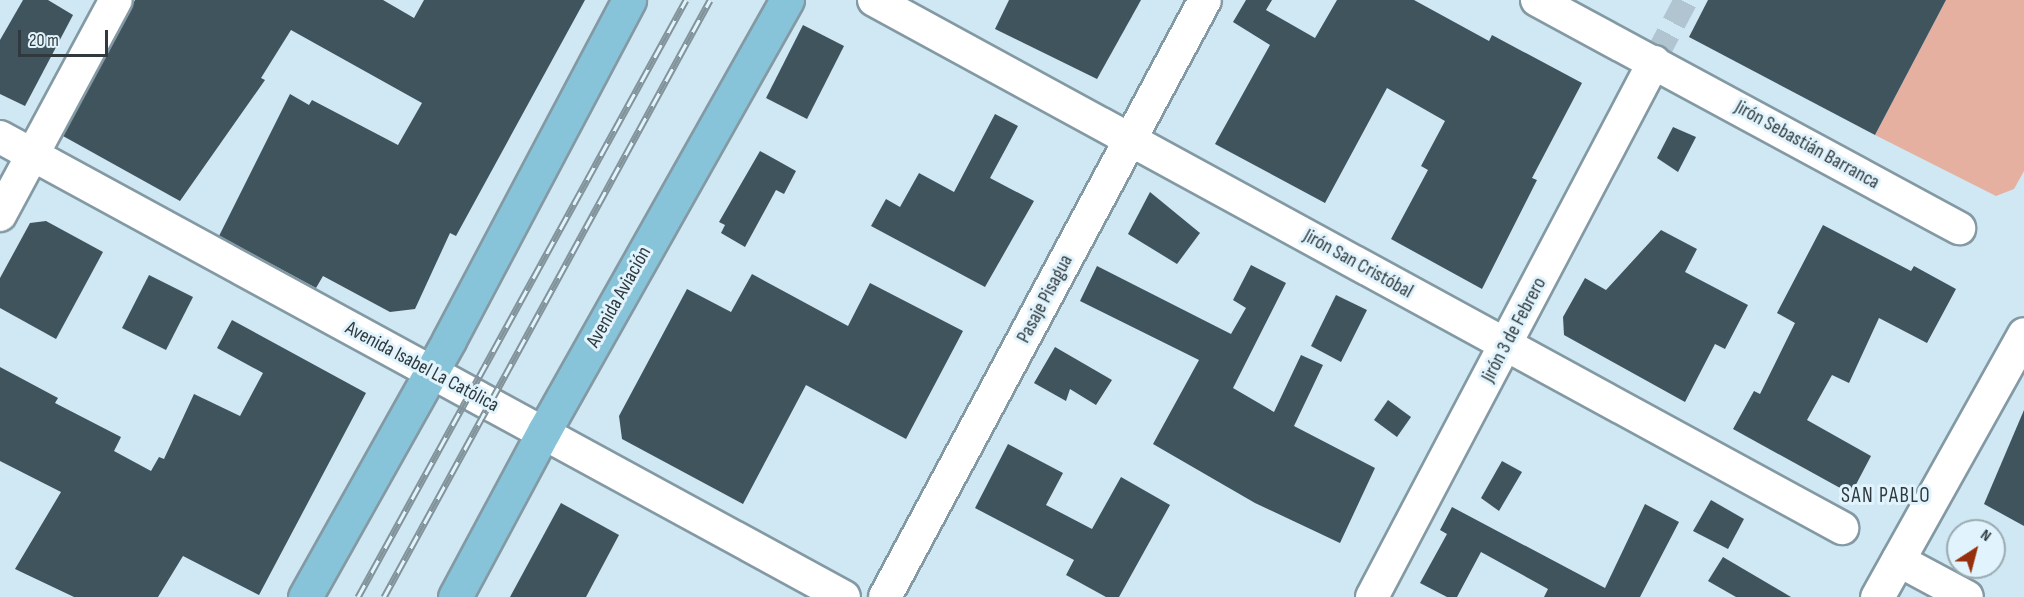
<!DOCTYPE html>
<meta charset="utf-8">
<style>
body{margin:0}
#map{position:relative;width:2024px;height:597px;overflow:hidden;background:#d0e8f3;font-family:"Sofia Sans Condensed",sans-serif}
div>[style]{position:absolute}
.green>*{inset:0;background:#e5b0a0}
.building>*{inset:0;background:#3f545d}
.pedestrian-tunnel>*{height:24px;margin-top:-12px;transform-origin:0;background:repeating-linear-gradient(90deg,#b0c5cf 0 24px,transparent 0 36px)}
.roads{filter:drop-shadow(2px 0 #8399a3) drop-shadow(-2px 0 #8399a3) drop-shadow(0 2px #8399a3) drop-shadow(0 -2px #8399a3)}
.minor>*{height:32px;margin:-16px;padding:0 16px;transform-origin:16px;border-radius:16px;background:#fff}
.tertiary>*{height:33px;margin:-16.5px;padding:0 16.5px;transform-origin:16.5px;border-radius:16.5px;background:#fff}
.primary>*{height:33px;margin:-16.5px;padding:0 16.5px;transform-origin:16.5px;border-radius:16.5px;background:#88c4d9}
.rail>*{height:7px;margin-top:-3.5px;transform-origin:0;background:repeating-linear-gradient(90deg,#e1f4fd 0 14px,#82939b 0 28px);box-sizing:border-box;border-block:2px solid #82939b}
span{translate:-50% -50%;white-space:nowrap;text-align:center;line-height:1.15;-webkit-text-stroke:6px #e1f4fd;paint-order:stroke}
.street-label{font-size:20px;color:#303a3e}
.neighbourhood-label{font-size:21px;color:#303a3e;letter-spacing:1.5px}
.north{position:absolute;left:1946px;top:519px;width:60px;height:60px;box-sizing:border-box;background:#e1f4fd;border:2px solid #9aaab1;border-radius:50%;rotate:36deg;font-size:16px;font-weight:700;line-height:24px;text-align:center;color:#303a3e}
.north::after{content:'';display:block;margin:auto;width:21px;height:27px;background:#962f0b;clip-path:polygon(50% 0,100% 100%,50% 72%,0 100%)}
.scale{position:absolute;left:18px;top:30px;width:90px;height:27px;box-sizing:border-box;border:3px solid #303a3e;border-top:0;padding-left:8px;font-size:18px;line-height:21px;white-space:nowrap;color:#303a3e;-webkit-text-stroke:4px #e1f4fd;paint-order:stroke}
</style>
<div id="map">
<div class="green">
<i style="clip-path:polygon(1946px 0,2024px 0,2024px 171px,2014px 189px,1996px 196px,1875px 135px)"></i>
</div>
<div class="building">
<i style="clip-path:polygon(23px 0,48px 0,73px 15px,25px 106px,0 94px,0 40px)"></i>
<i style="clip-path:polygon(135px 0,383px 0,414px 18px,424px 0,585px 0,456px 236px,450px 233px,415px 309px,390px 312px,323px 276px,316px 288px,219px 236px,290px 94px,309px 105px,312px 100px,398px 145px,422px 103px,291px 30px,261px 78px,265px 80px,180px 201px,63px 136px)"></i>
<i style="clip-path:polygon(1009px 0,1141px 0,1097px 79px,995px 29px)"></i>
<i style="clip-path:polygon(1246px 0,1272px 0,1266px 10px,1315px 38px,1337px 0,1414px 0,1489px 41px,1492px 35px,1582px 83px,1532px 178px,1537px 180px,1482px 289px,1391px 239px,1428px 170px,1421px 166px,1445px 121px,1387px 88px,1325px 203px,1215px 144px,1270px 45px,1233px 22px)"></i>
<i style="clip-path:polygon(1708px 0,1946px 0,1875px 135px,1689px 37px)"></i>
<i style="clip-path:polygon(803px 25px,844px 46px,807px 119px,766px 98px)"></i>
<i style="clip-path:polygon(995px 114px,1018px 126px,990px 178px,1034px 201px,985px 287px,871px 226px,886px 199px,900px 207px,919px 173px,954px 192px)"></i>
<i style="clip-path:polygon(1673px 127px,1696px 137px,1678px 172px,1657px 158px)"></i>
<i style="clip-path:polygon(760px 151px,796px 171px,784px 194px,776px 190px,745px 247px,721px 233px,725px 225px,719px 222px)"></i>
<i style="clip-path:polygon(1150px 192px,1200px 233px,1177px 264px,1128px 234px)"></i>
<i style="clip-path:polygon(46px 221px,103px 252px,56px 339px,0 308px,0 278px,30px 223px)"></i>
<i style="clip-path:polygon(1823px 225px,1911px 271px,1914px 266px,1956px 289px,1927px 343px,1879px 318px,1849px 383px,1832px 375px,1807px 420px,1871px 456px,1851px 494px,1733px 429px,1754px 391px,1760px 394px,1795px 323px,1777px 313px)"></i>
<i style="clip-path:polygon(1661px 230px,1697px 249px,1685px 272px,1748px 305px,1725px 349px,1715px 344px,1685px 402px,1564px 335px,1563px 317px,1585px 278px,1606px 290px)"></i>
<i style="clip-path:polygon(1251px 265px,1286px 283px,1233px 388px,1274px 412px,1301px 355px,1323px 365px,1294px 426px,1375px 468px,1340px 543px,1255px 503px,1153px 444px,1199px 360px,1080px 301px,1097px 266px,1231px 334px,1246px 308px,1233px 300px)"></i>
<i style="clip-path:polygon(752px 274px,848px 326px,870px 283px,963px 331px,906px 439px,806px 385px,743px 504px,622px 439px,619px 416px,687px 289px,731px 312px)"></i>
<i style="clip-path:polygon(149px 275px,193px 297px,166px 350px,122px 328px)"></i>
<i style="clip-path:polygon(1336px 295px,1367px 310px,1341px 362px,1311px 346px)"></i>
<i style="clip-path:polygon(232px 320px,366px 393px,259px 595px,183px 556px,158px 597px,74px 597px,15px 569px,61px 492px,0 461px,0 367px,58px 398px,55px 403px,121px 437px,114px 451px,151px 471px,159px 457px,164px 459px,194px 394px,240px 416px,263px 373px,217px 348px)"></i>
<i style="clip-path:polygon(1055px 347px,1112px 380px,1096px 405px,1070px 389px,1066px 401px,1034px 383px)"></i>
<i style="clip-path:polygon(1388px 400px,1411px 417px,1397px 437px,1374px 420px)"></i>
<i style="clip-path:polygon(2024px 410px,2024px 526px,1984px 504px)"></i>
<i style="clip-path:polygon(1008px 444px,1063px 473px,1046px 505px,1092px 529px,1121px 477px,1170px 505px,1119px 597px,1106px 597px,1066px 575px,1074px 560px,975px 508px)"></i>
<i style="clip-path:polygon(1502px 461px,1522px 472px,1499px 511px,1481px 498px)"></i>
<i style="clip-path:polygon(1711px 500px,1744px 519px,1728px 549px,1693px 531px)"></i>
<i style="clip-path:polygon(561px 503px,619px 535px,586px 597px,510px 597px)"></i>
<i style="clip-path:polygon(1645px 504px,1679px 522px,1640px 597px,1544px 597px,1548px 589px,1481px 552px,1457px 597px,1447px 597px,1420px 583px,1447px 534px,1440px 530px,1452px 507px,1605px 588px)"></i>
<i style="clip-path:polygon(1723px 557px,1791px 597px,1736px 597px,1708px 581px)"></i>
</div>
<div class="pedestrian-tunnel">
<i style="left:1657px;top:55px;width:62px;rotate:-62.2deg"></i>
</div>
<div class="roads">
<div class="minor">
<i style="left:874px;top:0;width:1103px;rotate:28.61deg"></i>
<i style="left:1537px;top:0;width:480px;rotate:28.4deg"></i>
<i style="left:0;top:137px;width:961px;rotate:28.59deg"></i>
<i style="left:0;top:215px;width:244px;rotate:-61.7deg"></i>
<i style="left:1898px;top:560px;width:78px;rotate:28.2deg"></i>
<i style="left:885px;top:597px;width:677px;rotate:-61.81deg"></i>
<i style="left:1372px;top:597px;width:605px;rotate:-62.21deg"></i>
</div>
<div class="tertiary">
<i style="left:1877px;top:597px;width:301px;rotate:-60.8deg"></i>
</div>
<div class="primary">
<i style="left:305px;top:597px;width:295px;rotate:-60.7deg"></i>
<i style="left:449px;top:340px;width:385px;rotate:-62.1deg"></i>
<i style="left:455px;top:597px;width:188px;rotate:-61.8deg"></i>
<i style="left:544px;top:431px;width:495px;rotate:-60.6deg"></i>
</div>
</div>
<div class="rail">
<i style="left:358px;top:597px;width:681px;rotate:-61.22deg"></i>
<i style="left:384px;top:597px;width:680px;rotate:-61.36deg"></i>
</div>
<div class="street-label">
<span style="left:1807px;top:145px;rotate:29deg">Jirón Sebastián Barranca</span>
<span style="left:1358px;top:264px;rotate:29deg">Jirón San Cristóbal</span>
<span style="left:619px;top:297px;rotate:-61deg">Avenida Aviación</span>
<span style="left:1045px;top:299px;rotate:-62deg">Pasaje Pisagua</span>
<span style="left:1514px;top:330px;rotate:-62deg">Jirón 3 de Febrero</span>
<span style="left:422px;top:367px;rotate:28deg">Avenida Isabel La Católica</span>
</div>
<div class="neighbourhood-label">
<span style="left:1886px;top:496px">SAN PABLO</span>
</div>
<div class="north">N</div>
<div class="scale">20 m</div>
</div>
